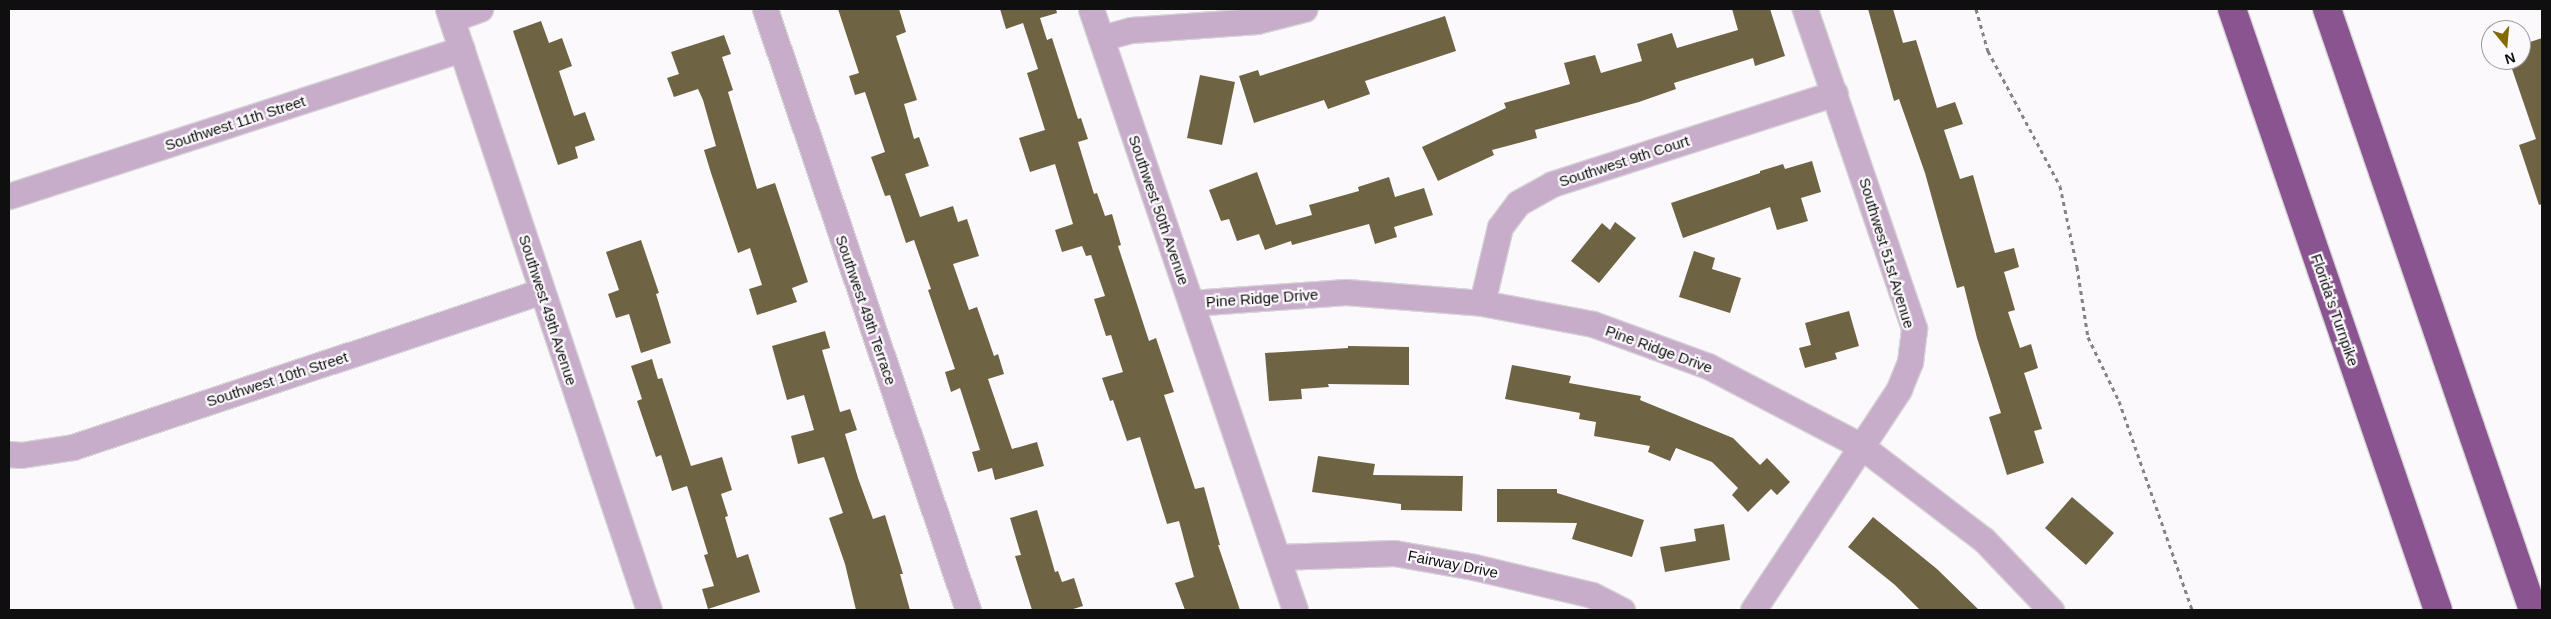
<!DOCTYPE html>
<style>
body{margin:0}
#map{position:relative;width:2551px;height:619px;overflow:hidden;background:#fcf9fc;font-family:Arial,sans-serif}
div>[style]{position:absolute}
.building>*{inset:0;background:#6e6444}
.path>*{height:3px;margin-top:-1.5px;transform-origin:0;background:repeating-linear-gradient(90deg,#848284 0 4px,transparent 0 8px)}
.roads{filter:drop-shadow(1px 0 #d6d4d6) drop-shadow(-1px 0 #d6d4d6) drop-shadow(0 1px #d6d4d6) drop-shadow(0 -1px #d6d4d6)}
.minor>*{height:25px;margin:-12.5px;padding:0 12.5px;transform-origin:12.5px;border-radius:12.5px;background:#c7adca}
.highway>*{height:28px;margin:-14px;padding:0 14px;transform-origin:14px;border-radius:14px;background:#89548f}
span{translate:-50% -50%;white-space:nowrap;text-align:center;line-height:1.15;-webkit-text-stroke:4.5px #fcf9fc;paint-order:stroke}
.street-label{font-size:15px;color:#100f10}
.frame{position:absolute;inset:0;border:10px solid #100f10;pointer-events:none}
.north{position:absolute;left:2481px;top:20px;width:50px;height:50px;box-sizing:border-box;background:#fcf9fc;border:1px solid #9e9b9e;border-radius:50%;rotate:163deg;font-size:14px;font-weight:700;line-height:20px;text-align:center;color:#100f10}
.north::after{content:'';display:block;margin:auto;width:18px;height:22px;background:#836a04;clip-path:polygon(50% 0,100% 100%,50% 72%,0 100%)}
</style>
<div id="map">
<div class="building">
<i style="clip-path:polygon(838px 9px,899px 9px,906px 32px,896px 36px,917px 100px,904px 104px,914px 139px,919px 137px,929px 166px,905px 174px,920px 217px,953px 206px,958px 222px,967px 219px,979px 256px,953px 264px,969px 310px,977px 307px,994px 356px,998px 354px,1004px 374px,988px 379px,1012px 449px,1037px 442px,1044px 466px,995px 480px,992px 468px,978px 472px,972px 452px,980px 450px,960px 388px,951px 392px,945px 372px,955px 369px,928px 290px,931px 289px,914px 240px,906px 243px,890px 195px,885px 196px,871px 157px,885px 152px,865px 92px,855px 95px,849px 76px,859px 73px)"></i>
<i style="clip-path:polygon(1000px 9px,1056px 9px,1057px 13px,1040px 18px,1047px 40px,1052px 38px,1078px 119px,1081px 118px,1088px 139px,1078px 142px,1094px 194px,1097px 193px,1105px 216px,1112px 214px,1121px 245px,1118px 246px,1149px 341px,1156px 338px,1174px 392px,1164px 395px,1195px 489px,1204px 487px,1220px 545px,1218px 545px,1240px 610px,1185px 610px,1175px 583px,1194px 577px,1179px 521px,1167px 524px,1140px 437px,1127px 441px,1113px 400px,1110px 401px,1102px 378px,1123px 372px,1111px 335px,1106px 336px,1094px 299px,1105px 296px,1091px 255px,1086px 256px,1082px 246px,1062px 252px,1055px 230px,1073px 224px,1055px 164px,1030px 172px,1019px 138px,1045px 130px,1027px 73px,1038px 69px,1023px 23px,1006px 29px)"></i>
<i style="clip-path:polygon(1732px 9px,1770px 9px,1785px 56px,1755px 66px,1753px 58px,1674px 83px,1676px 89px,1639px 102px,1535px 130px,1537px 138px,1492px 150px,1494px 155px,1438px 181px,1422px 147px,1506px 108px,1504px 103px,1570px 84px,1564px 63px,1595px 55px,1601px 73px,1642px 61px,1637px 44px,1672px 33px,1677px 48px,1738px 30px)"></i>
<i style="clip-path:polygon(1868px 9px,1893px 9px,1903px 43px,1916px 40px,1937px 108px,1955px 102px,1963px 124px,1944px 130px,1960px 179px,1973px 175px,1995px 253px,2014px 248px,2019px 267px,2004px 272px,2015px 310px,2008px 312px,2020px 348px,2031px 344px,2038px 368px,2024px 373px,2042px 429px,2034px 431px,2044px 463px,2007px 475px,1989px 417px,2001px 413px,1977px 338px,1964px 286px,1957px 288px,1925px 173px,1899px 99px,1894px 101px)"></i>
<i style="clip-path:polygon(1445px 16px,1456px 51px,1365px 81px,1370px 94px,1328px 109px,1324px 100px,1254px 123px,1239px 76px,1258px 70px,1260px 76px)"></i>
<i style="clip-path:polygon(541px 21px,549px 43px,562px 38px,572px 66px,559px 71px,574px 116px,585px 112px,595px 140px,575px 147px,578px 158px,558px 165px,513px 31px)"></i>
<i style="clip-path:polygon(724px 35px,731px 54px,722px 57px,733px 90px,728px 92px,757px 189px,775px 183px,808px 282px,792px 288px,797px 302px,757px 315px,749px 289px,762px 285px,750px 248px,738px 253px,711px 173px,704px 150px,716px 146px,703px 100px,698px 89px,674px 97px,667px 78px,679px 74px,671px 52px)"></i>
<i style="clip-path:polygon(2542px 38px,2542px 204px,2539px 205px,2519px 145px,2536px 139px,2511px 66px,2521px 62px,2521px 45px)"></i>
<i style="clip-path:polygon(1200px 75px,1235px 82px,1222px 145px,1187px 138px)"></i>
<i style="clip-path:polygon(1812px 161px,1821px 192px,1801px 198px,1808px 221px,1777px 230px,1770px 207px,1683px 238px,1671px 203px,1760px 173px,1760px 171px,1783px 164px,1785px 169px)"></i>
<i style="clip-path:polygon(1257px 172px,1276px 225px,1312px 215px,1309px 205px,1359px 191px,1358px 187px,1389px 177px,1395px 197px,1424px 188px,1433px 215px,1394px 227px,1397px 237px,1375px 244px,1369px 224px,1292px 245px,1291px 241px,1265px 250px,1259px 234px,1237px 241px,1229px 219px,1221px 221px,1209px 190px)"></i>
<i style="clip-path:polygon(1615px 222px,1636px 238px,1599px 283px,1571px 261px,1602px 223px,1610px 230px)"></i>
<i style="clip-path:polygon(641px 240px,659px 293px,656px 294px,671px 343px,641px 353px,629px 314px,616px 318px,608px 294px,619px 290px,606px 252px)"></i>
<i style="clip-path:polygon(1694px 251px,1715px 258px,1712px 269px,1741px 278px,1730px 313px,1679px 297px)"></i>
<i style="clip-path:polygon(1849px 311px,1859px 346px,1835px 353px,1837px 359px,1805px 368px,1799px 348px,1811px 345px,1805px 323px)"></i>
<i style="clip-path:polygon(825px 331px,830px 348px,822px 350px,840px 412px,850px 409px,857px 430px,845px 434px,858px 478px,873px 519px,885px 515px,903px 574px,900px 574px,910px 610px,856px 610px,845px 564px,829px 518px,843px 513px,824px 457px,798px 464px,791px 436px,814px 430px,804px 395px,787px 400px,772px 346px)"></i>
<i style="clip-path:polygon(1348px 346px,1409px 347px,1409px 385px,1328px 384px,1329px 387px,1301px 389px,1302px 399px,1269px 401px,1265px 353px,1348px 348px)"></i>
<i style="clip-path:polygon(652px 359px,658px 379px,662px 378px,691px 466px,722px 457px,732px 490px,721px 494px,728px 516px,725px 517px,737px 558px,748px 554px,760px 592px,708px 609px,702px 589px,714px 586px,704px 555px,708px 554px,687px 486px,672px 491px,661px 455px,656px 457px,637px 401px,642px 399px,631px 366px)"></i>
<i style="clip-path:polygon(1512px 365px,1571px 376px,1569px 383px,1641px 396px,1640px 400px,1733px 438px,1760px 465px,1767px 458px,1790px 482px,1777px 495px,1771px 489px,1748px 512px,1732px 495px,1738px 488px,1712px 462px,1676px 448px,1670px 461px,1648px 452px,1650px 446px,1594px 436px,1596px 422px,1579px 419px,1580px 413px,1505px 399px)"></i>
<i style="clip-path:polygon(1318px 456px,1375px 464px,1373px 475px,1463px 476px,1462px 511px,1401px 510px,1401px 504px,1312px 492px)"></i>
<i style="clip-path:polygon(1497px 489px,1557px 489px,1557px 493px,1644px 520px,1632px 557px,1572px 539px,1577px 523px,1497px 522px)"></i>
<i style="clip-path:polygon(2072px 497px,2114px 533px,2086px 565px,2045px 528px)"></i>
<i style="clip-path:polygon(1037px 510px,1055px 572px,1058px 571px,1062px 582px,1074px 578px,1083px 606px,1070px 610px,1032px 610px,1015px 556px,1021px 555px,1010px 518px)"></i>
<i style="clip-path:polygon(1873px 517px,1937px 569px,1979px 610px,1920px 610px,1895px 585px,1848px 547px)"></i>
<i style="clip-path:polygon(1724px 524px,1730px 560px,1665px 572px,1660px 547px,1696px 541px,1694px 529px)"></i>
</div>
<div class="path">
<i style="left:1976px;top:9px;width:44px;rotate:74.1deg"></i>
<i style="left:1988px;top:51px;width:153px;rotate:61.9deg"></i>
<i style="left:2060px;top:186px;width:83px;rotate:78.1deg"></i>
<i style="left:2077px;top:267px;width:71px;rotate:81.1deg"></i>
<i style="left:2088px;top:337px;width:71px;rotate:64.2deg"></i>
<i style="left:2119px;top:401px;width:221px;rotate:70.7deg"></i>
</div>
<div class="roads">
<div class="minor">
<i style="left:448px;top:9px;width:634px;rotate:71.51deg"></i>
<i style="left:765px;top:9px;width:634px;rotate:71.34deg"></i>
<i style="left:1091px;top:9px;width:635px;rotate:71.25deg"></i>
<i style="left:452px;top:19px;width:30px;rotate:-20deg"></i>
<i style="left:1101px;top:38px;width:31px;rotate:-15deg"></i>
<i style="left:1131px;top:30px;width:126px;rotate:-4.1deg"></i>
<i style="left:1257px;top:21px;width:49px;rotate:-14.3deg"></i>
<i style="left:9px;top:196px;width:476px;rotate:-18deg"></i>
<i style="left:1191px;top:303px;width:155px;rotate:-4.1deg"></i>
<i style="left:1346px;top:292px;width:136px;rotate:4.6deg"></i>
<i style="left:1482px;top:303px;width:113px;rotate:10.7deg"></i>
<i style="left:1593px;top:324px;width:122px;rotate:20.1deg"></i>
<i style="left:1708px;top:366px;width:173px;rotate:27.6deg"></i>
<i style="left:1861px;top:446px;width:155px;rotate:37.4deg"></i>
<i style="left:1984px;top:540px;width:97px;rotate:46.3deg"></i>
<i style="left:1482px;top:303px;width:78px;rotate:-76.7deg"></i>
<i style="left:1500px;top:227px;width:30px;rotate:-53deg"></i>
<i style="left:1518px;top:203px;width:39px;rotate:-29deg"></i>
<i style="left:1552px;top:184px;width:297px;rotate:-17.8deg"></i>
<i style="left:9px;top:454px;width:12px;rotate:5deg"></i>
<i style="left:21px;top:455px;width:53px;rotate:-8.7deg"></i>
<i style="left:73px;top:447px;width:494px;rotate:-18.4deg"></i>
<i style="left:1278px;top:557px;width:116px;rotate:-2deg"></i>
<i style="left:1394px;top:553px;width:81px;rotate:9.9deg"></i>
<i style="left:1474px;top:567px;width:121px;rotate:13.3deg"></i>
<i style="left:1592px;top:595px;width:34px;rotate:27deg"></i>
<i style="left:1753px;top:610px;width:265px;rotate:-56.5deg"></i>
<i style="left:1899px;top:389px;width:29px;rotate:-68deg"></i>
<i style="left:1910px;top:362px;width:34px;rotate:-83deg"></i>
<i style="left:1914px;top:328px;width:337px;rotate:-108.9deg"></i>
</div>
<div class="highway">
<i style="left:2232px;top:9px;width:635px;rotate:71.08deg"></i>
<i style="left:2327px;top:9px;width:635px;rotate:71.08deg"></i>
</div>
</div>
<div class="street-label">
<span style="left:235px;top:123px;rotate:-18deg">Southwest 11th Street</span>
<span style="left:1624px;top:161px;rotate:-18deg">Southwest 9th Court</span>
<span style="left:1159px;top:210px;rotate:71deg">Southwest 50th Avenue</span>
<span style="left:1887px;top:253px;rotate:73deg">Southwest 51st Avenue</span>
<span style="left:1262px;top:298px;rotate:-4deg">Pine Ridge Drive</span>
<span style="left:548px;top:310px;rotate:72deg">Southwest 49th Avenue</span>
<span style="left:866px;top:310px;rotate:71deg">Southwest 49th Terrace</span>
<span style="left:2335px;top:310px;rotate:71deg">Florida's Turnpike</span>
<span style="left:1659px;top:349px;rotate:20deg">Pine Ridge Drive</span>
<span style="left:277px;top:379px;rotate:-18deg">Southwest 10th Street</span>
<span style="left:1453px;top:564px;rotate:11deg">Fairway Drive</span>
</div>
<div class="frame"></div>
<div class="north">N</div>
</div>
